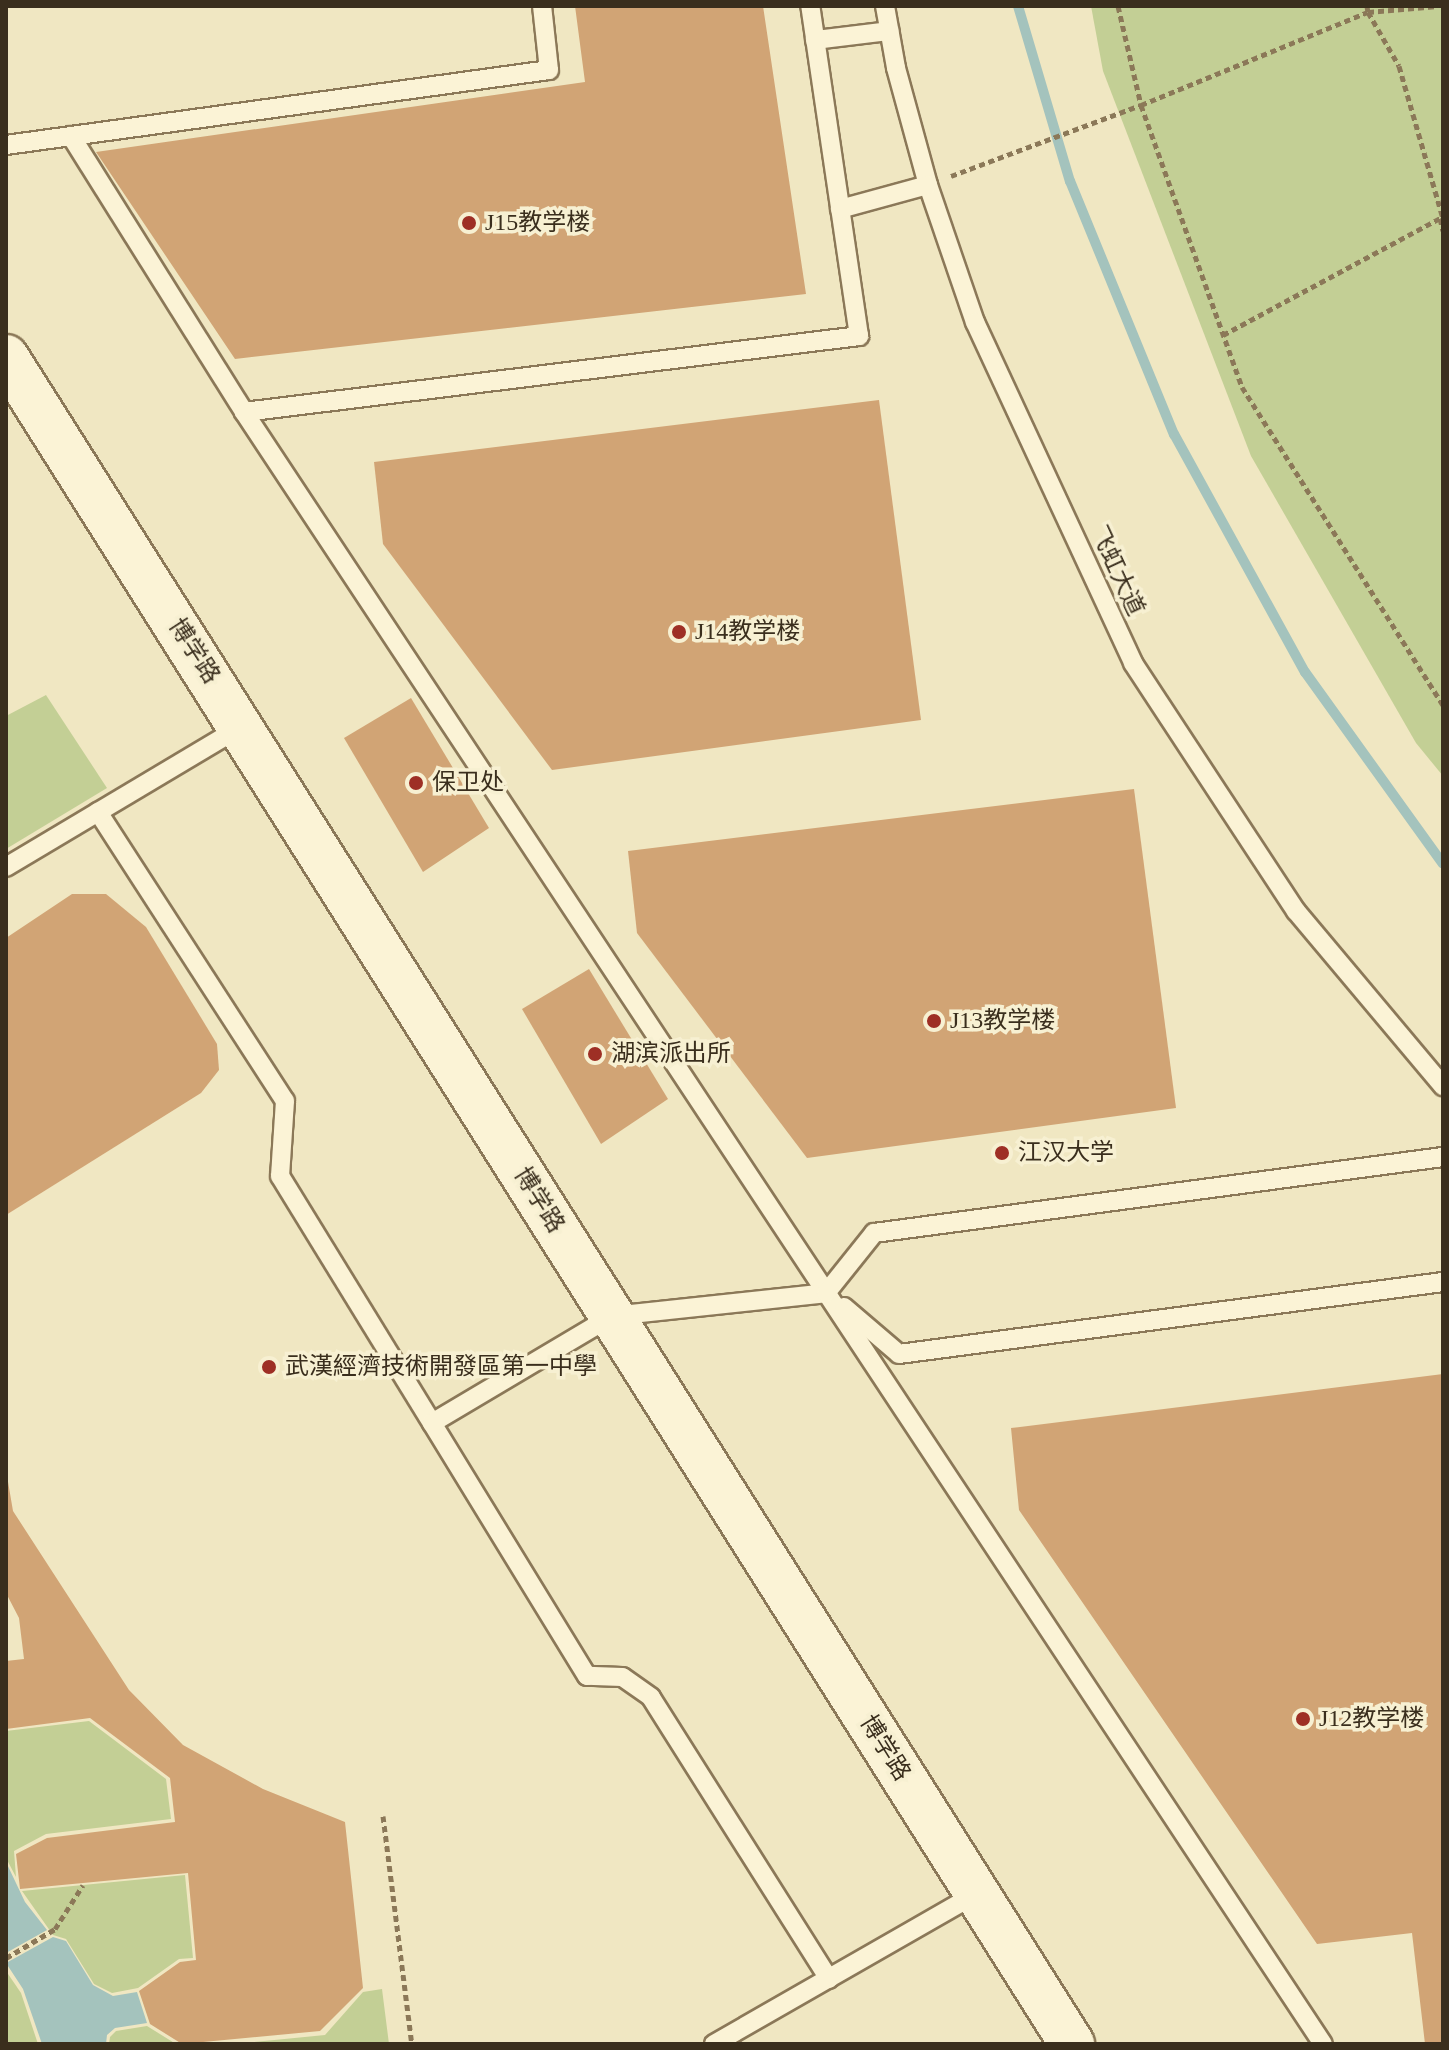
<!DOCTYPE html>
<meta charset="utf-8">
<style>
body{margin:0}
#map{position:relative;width:1449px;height:2050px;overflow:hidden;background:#f0e7c2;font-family:"Times New Roman","Noto Sans SC",serif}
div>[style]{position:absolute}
.green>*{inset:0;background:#c3cf95}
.water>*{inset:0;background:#a4c3bd}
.stream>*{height:10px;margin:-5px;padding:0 5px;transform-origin:5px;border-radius:5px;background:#a4c3bd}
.building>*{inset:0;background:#d1a475}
.path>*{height:5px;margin-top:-2.5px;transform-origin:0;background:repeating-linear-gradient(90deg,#8b7858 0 6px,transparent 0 10px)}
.roads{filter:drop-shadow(2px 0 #8b7858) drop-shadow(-2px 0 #8b7858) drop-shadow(0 2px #8b7858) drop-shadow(0 -2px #8b7858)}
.lane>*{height:18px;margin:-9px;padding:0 9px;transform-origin:9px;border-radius:9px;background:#fbf3d6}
.secondary>*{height:44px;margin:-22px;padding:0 22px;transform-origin:22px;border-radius:22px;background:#fbf3d6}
.dots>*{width:22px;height:22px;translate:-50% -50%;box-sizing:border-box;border:4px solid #f7f0d2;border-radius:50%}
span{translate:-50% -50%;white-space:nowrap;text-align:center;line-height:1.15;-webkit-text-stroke:7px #f7f0d2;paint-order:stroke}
.poi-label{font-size:24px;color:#3a2e1d}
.left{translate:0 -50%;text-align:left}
.street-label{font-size:24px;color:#3a2e1d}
.frame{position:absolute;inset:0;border:8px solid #3a2e1d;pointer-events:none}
</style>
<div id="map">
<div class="green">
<i style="clip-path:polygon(1091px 6px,1443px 6px,1443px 776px,1416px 743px,1251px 456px,1103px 71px)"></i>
<i style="clip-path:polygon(46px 695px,107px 788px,6px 849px,6px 716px)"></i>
<i style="clip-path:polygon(89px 1721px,166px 1779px,171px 1819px,46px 1834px,14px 1851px,16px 1877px,6px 1858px,6px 1731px)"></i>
<i style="clip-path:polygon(185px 1875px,193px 1958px,179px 1959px,138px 1988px,112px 1993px,94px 1984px,66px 1939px,53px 1935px,22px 1891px)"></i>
<i style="clip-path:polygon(6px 1971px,21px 1993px,38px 2044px,6px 2044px)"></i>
<i style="clip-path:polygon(382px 1989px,389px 2044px,235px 2044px,325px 2035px,363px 1992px)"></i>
<i style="clip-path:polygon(147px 2026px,176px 2044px,109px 2044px,110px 2037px,116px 2031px)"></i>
</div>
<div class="water">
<i style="clip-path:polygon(6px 1862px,25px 1902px,47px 1930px,6px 1953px)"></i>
<i style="clip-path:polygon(53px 1937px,66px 1941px,93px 1985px,113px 1996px,137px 1992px,147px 2023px,115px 2028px,107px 2035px,106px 2044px,42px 2044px,23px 1989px,6px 1963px)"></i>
</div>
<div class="stream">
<i style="left:1018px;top:6px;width:183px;rotate:73.5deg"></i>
<i style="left:1070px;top:181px;width:274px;rotate:67.7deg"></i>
<i style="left:1174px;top:434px;width:272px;rotate:61.2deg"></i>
<i style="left:1305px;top:672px;width:236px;rotate:54.3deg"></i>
</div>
<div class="building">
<i style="clip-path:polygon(575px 6px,763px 6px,806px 294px,235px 359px,96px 152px,585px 82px)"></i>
<i style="clip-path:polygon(879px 400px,921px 720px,552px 770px,383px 544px,374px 462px)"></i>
<i style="clip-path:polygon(411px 698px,489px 828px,423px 872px,344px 738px)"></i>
<i style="clip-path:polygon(1134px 789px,1176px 1108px,807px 1158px,637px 933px,628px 851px)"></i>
<i style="clip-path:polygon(72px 894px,106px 894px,146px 927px,217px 1044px,219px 1070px,201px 1093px,6px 1215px,6px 938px)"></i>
<i style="clip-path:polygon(589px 969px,668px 1099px,601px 1144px,522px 1009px)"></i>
<i style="clip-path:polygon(1443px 1374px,1443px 2044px,1425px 2044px,1412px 1933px,1317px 1944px,1019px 1510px,1011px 1428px)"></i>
<i style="clip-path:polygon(6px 1470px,13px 1511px,129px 1690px,183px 1745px,263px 1789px,345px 1822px,363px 1988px,320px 2031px,182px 2044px,150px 2024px,139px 1991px,180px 1962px,196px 1960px,188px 1873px,20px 1889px,16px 1854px,47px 1838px,175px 1822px,170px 1778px,90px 1718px,6px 1729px,6px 1661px,24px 1659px,19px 1618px,6px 1593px)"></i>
</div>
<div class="path">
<i style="left:1118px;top:6px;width:102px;rotate:76.9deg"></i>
<i style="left:1141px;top:105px;width:300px;rotate:70.3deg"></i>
<i style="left:1242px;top:387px;width:376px;rotate:57.7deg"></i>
<i style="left:1367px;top:6px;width:6px;rotate:81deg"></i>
<i style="left:1368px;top:12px;width:70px;rotate:-4.9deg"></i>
<i style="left:951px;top:176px;width:203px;rotate:-20.5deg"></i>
<i style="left:1141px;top:105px;width:245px;rotate:-22.3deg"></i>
<i style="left:1368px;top:12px;width:62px;rotate:60.1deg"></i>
<i style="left:1399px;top:66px;width:158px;rotate:73.9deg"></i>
<i style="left:1223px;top:335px;width:247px;rotate:-28.3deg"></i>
<i style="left:1440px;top:218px;width:13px;rotate:77deg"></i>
<i style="left:383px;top:1816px;width:230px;rotate:82.8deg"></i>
<i style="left:6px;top:1958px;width:57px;rotate:-30.6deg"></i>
<i style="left:55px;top:1929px;width:52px;rotate:-57.5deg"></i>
</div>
<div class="roads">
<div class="lane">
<i style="left:885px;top:6px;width:63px;rotate:79.9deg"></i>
<i style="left:896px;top:68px;width:121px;rotate:74.7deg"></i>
<i style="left:928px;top:185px;width:145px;rotate:71.1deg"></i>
<i style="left:975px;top:322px;width:376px;rotate:65.1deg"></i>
<i style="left:1133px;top:663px;width:297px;rotate:56.7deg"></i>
<i style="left:1296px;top:911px;width:229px;rotate:50deg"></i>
<i style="left:815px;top:40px;width:75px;rotate:-6.9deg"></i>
<i style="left:71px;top:136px;width:326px;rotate:57.9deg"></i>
<i style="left:244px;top:412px;width:620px;rotate:-7.04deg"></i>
<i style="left:859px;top:336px;width:334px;rotate:-98.4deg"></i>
<i style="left:6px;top:145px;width:548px;rotate:-7.86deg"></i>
<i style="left:549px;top:70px;width:64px;rotate:-96.2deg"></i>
<i style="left:840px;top:209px;width:91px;rotate:-15.3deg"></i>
<i style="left:244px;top:412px;width:1956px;rotate:56.53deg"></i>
<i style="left:98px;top:812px;width:344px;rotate:57.1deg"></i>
<i style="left:285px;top:1101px;width:75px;rotate:93.8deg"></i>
<i style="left:280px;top:1176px;width:290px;rotate:58.4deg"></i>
<i style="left:6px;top:867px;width:274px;rotate:-30.8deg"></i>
<i style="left:844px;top:1307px;width:72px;rotate:40.5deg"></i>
<i style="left:899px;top:1354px;width:549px;rotate:-7.54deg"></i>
<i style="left:829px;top:1979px;width:333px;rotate:-122.3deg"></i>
<i style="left:651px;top:1697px;width:35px;rotate:-145deg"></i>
<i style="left:622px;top:1677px;width:35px;rotate:-178deg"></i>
<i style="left:587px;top:1676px;width:297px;rotate:-121.5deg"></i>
<i style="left:432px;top:1423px;width:209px;rotate:-30.7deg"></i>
<i style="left:612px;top:1316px;width:215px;rotate:-6.1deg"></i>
<i style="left:826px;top:1293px;width:77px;rotate:-51.3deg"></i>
<i style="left:874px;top:1233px;width:574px;rotate:-7.61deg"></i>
<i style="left:714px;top:2044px;width:302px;rotate:-29.8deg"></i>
</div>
<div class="secondary">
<i style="left:6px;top:357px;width:1996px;rotate:57.71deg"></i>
</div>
</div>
<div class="dots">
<i style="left:469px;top:223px;background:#9e2f25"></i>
<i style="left:679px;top:632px;background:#9e2f25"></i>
<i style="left:416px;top:783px;background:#9e2f25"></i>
<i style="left:934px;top:1021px;background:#9e2f25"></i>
<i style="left:595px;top:1054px;background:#9e2f25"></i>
<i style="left:1002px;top:1153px;background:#9e2f25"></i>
<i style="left:269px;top:1367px;background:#9e2f25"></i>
<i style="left:1303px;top:1719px;background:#9e2f25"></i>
</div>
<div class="poi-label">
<span class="left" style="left:485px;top:223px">J15教学楼</span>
<span class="left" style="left:695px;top:632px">J14教学楼</span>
<span class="left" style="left:432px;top:783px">保卫处</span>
<span class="left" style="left:950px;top:1021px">J13教学楼</span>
<span class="left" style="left:611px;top:1054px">湖滨派出所</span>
<span class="left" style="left:1018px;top:1153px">江汉大学</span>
<span class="left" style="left:285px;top:1367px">武漢經濟技術開發區第一中學</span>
<span class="left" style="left:1319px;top:1719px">J12教学楼</span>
</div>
<div class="street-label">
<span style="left:1117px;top:571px;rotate:65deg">飞虹大道</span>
<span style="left:194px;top:651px;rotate:57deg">博学路</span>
<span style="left:539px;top:1200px;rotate:58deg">博学路</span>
<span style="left:885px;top:1748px;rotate:58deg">博学路</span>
</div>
<div class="frame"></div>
</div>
